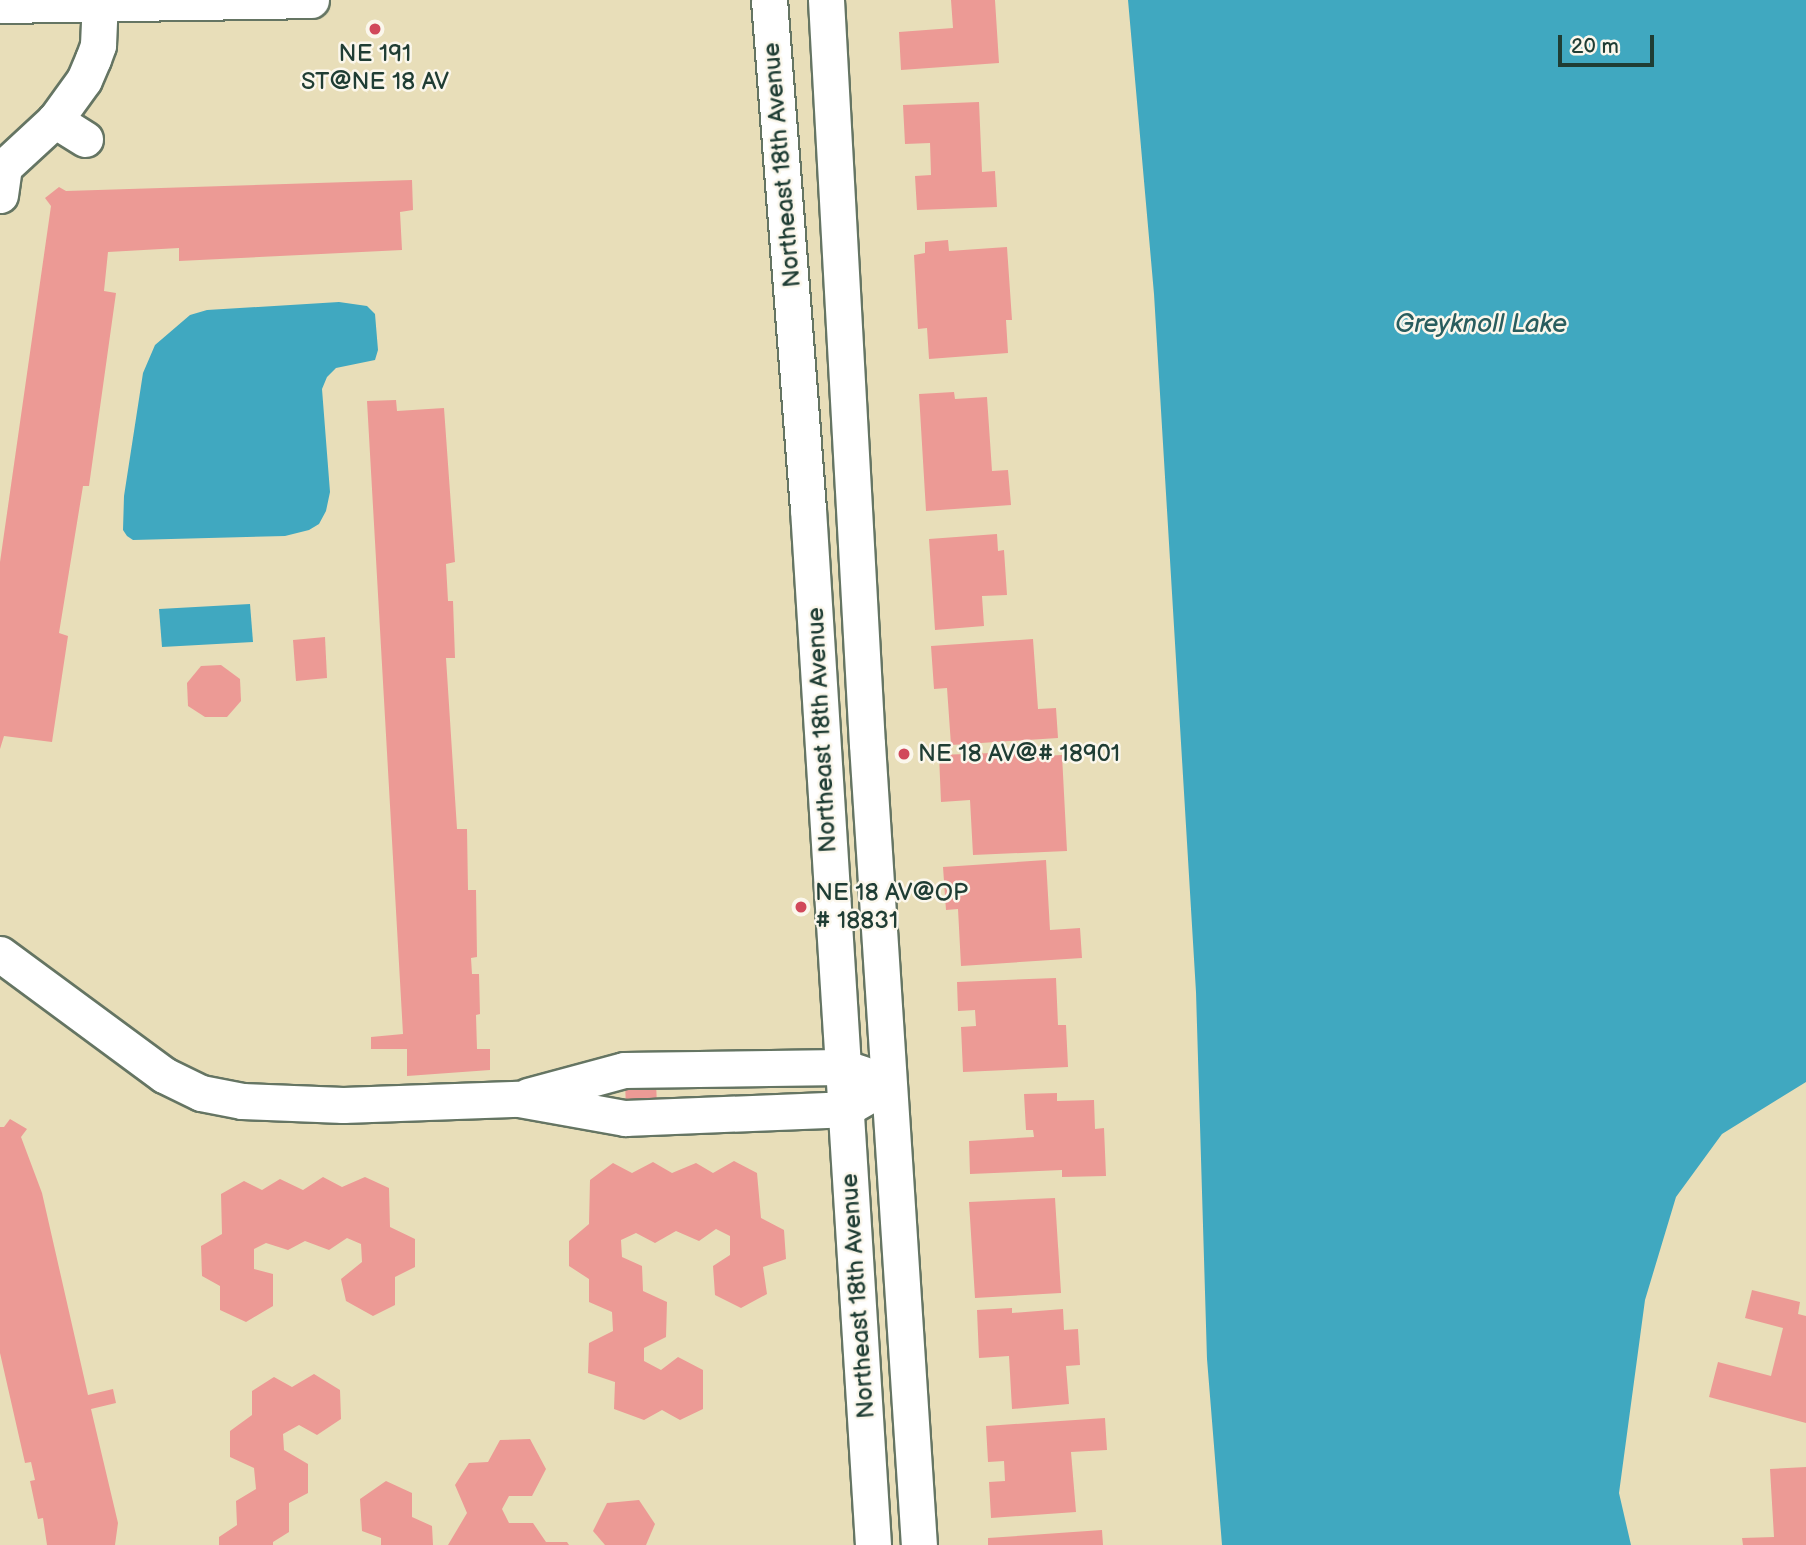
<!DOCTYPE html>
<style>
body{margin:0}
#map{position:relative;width:1806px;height:1545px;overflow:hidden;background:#e8deb9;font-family:"Balsamiq Sans",sans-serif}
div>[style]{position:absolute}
.water>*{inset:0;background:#40a8c0}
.building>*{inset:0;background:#ec9a95}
.roads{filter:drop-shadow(2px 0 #657563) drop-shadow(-2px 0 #657563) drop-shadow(0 2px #657563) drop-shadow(0 -2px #657563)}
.minor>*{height:35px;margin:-17.5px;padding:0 17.5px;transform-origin:17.5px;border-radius:17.5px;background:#fff}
.dots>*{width:19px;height:19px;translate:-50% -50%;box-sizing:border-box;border:4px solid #fbf7ec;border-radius:50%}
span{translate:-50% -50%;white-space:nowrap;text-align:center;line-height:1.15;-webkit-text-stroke:5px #fbf7ec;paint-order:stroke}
.poi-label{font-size:24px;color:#1f3d34}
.left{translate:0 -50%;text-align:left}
.street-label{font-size:24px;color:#1f3d34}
.water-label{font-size:26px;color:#295d5e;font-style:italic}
.scale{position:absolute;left:1558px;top:35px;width:96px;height:32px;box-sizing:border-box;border:4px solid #1f3d34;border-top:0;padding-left:9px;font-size:21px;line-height:24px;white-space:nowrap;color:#1f3d34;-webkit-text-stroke:5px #fbf7ec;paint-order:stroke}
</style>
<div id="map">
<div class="water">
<i style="clip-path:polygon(1128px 0,1806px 0,1806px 1082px,1722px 1134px,1676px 1197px,1645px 1300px,1619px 1493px,1631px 1545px,1222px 1545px,1207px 1359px,1196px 992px,1154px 294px)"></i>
<i style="clip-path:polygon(339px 302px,367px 306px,375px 314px,378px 350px,375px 360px,336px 368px,327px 377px,322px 389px,330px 492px,326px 511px,319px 524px,309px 530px,285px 536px,133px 540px,127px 536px,123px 530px,124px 496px,143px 373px,155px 345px,190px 315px,207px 310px)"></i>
<i style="clip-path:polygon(250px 604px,253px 642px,162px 647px,159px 609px)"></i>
</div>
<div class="building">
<i style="clip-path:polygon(951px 0,995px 0,999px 63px,901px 70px,899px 32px,953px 28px)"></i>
<i style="clip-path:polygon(979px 102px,982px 172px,995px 171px,997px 207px,917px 210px,915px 176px,931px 175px,930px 143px,905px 144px,903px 105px)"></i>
<i style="clip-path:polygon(412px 180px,413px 210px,400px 212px,402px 250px,179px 261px,179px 248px,108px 252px,104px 291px,116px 293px,89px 486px,83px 486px,59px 633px,68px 636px,52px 742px,4px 736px,0 749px,0 562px,51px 206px,45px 198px,59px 187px,66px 191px)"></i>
<i style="clip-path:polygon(948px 240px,949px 251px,1007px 247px,1012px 320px,1006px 320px,1008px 353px,929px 359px,927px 328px,918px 329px,914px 255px,925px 253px,925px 242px)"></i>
<i style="clip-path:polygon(954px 392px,955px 399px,987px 397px,992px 471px,1008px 470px,1011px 505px,926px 511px,919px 394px)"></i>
<i style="clip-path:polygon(396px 400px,397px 411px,444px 408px,455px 562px,446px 564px,448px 601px,453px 601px,455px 658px,446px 658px,457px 829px,467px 829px,468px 890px,476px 890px,477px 957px,471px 958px,472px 974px,479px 974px,480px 1014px,476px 1015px,477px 1049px,490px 1049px,490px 1070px,407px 1076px,407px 1049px,371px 1049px,371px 1037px,403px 1034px,367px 401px)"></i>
<i style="clip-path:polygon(997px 534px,998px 551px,1004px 550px,1007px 595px,982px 596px,984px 626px,935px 630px,929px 539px)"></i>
<i style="clip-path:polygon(325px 637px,327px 678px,296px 681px,293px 640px)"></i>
<i style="clip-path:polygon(1033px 639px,1038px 709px,1056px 708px,1058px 738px,951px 745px,947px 688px,934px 689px,931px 646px)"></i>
<i style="clip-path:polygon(221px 665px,240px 679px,241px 701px,227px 717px,205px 717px,188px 706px,187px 683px,201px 666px)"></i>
<i style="clip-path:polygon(1042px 751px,1043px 756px,1062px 755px,1067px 851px,973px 855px,970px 800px,941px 802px,939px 755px)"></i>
<i style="clip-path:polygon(1046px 860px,1050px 930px,1080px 928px,1082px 958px,961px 966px,958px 909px,946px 910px,943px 867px)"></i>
<i style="clip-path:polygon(1056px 978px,1058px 1025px,1066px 1025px,1068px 1067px,963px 1072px,961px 1027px,976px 1026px,975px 1010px,958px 1011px,957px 982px)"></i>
<i style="clip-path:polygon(656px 1083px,657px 1105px,626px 1106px,625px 1084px)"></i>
<i style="clip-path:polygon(1057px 1093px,1057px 1101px,1094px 1100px,1095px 1129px,1104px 1128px,1106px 1176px,1062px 1177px,1062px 1170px,970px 1174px,969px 1141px,1034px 1137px,1033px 1130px,1026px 1130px,1024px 1094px)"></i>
<i style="clip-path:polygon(10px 1119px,27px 1129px,21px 1137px,42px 1193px,88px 1395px,113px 1389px,116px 1403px,91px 1409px,118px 1523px,115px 1545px,47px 1545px,43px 1518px,38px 1519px,30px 1481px,35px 1480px,31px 1462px,25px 1463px,0 1353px,0 1127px,4px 1127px)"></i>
<i style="clip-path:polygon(734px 1161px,757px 1173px,761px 1218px,784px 1230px,786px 1259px,763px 1267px,767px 1294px,741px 1308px,715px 1295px,713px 1266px,730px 1255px,730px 1236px,716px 1229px,699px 1241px,676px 1231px,655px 1243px,636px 1233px,621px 1240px,622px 1257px,642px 1266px,643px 1291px,667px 1302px,666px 1337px,644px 1348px,644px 1361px,661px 1370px,678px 1357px,703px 1370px,703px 1409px,680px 1420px,662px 1410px,644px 1420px,614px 1409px,615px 1382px,588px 1373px,589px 1343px,613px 1331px,612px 1312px,589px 1302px,589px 1279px,569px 1266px,569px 1241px,589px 1224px,590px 1180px,613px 1163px,632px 1173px,653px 1162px,672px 1173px,696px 1163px,713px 1173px)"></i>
<i style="clip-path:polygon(323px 1177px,342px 1187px,365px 1177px,389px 1188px,390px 1227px,415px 1239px,415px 1267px,395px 1277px,395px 1305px,373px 1316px,346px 1301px,341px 1279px,362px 1262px,361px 1244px,347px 1238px,329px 1250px,305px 1241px,288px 1250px,266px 1243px,254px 1249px,254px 1269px,273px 1274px,273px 1306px,246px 1322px,220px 1310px,220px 1286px,202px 1276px,201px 1246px,222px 1234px,221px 1194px,244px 1181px,262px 1190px,280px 1179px,303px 1190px)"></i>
<i style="clip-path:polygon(1055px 1198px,1061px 1293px,975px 1298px,969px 1202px)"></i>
<i style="clip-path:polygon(1752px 1290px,1800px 1302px,1798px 1314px,1806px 1316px,1806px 1423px,1709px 1397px,1718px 1362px,1771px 1376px,1783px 1328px,1745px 1318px)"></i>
<i style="clip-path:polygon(1012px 1308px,1012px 1313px,1063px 1309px,1064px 1330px,1078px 1329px,1080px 1365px,1066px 1366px,1069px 1404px,1012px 1409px,1009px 1356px,979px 1358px,977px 1310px)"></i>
<i style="clip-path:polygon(314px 1374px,340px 1390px,341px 1419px,317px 1435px,299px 1425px,283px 1434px,284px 1450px,308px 1464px,308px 1493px,289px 1503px,289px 1532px,273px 1542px,273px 1545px,219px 1545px,219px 1537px,237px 1525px,236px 1501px,256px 1489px,254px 1468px,230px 1457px,230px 1431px,252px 1415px,252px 1391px,274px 1377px,292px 1387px)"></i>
<i style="clip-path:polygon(1105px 1418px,1107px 1450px,1071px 1452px,1076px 1512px,991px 1518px,989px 1482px,1005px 1481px,1004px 1461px,988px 1462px,986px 1426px)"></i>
<i style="clip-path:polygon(530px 1439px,546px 1469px,532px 1496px,509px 1496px,502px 1509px,509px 1523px,533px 1523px,546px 1542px,567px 1542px,569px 1545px,448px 1545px,467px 1513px,455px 1485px,469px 1463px,488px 1462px,500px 1440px)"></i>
<i style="clip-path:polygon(1806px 1467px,1806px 1545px,1743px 1545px,1742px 1538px,1774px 1537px,1770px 1469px)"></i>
<i style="clip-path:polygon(386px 1481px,412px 1493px,412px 1517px,432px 1526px,433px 1545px,381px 1545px,381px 1538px,362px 1531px,360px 1499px)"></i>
<i style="clip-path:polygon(639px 1500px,655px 1524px,646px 1545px,605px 1545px,593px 1531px,607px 1503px)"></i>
<i style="clip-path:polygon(1102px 1530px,1103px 1545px,988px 1545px,988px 1538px)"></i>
</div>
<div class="roads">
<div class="minor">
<i style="left:769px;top:0;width:510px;rotate:85.62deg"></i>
<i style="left:808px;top:509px;width:1038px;rotate:86.41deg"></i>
<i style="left:826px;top:0;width:745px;rotate:86.85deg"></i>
<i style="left:867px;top:744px;width:803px;rotate:86.29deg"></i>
<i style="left:0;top:5px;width:311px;rotate:-0.9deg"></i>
<i style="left:85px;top:139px;width:36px;rotate:-148deg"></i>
<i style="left:55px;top:120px;width:49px;rotate:-54.1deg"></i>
<i style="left:84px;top:80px;width:23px;rotate:-67deg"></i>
<i style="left:93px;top:59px;width:15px;rotate:-70deg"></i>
<i style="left:98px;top:45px;width:45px;rotate:-87.5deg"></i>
<i style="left:0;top:195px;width:28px;rotate:-82deg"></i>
<i style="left:4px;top:167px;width:69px;rotate:-42.7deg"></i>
<i style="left:0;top:954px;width:204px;rotate:36.4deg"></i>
<i style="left:164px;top:1075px;width:41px;rotate:25.9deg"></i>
<i style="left:201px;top:1093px;width:42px;rotate:11deg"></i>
<i style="left:242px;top:1101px;width:101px;rotate:2.3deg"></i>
<i style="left:343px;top:1105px;width:176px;rotate:-2deg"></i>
<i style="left:519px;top:1099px;width:108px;rotate:10.2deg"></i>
<i style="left:625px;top:1118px;width:220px;rotate:-2.3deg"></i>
<i style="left:845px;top:1109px;width:24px;rotate:-30deg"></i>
<i style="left:528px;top:1096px;width:99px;rotate:-15.2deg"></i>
<i style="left:624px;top:1070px;width:218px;rotate:-0.8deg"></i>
<i style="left:842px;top:1067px;width:22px;rotate:18deg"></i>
</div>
</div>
<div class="dots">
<i style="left:375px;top:29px;background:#d1495b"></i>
<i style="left:904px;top:754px;background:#d1495b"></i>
<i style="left:801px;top:907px;background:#d1495b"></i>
</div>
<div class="poi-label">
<span style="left:375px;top:68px">NE 191<br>ST@NE 18 AV</span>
<span class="left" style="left:918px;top:754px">NE 18 AV@# 18901</span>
<span class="left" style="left:815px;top:907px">NE 18 AV@OP<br># 18831</span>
</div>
<div class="street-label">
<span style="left:782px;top:165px;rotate:-95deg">Northeast 18th Avenue</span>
<span style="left:822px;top:730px;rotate:-93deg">Northeast 18th Avenue</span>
<span style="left:858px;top:1296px;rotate:-94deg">Northeast 18th Avenue</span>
</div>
<div class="water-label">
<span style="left:1481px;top:325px">Greyknoll Lake</span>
</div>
<div class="scale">20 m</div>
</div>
